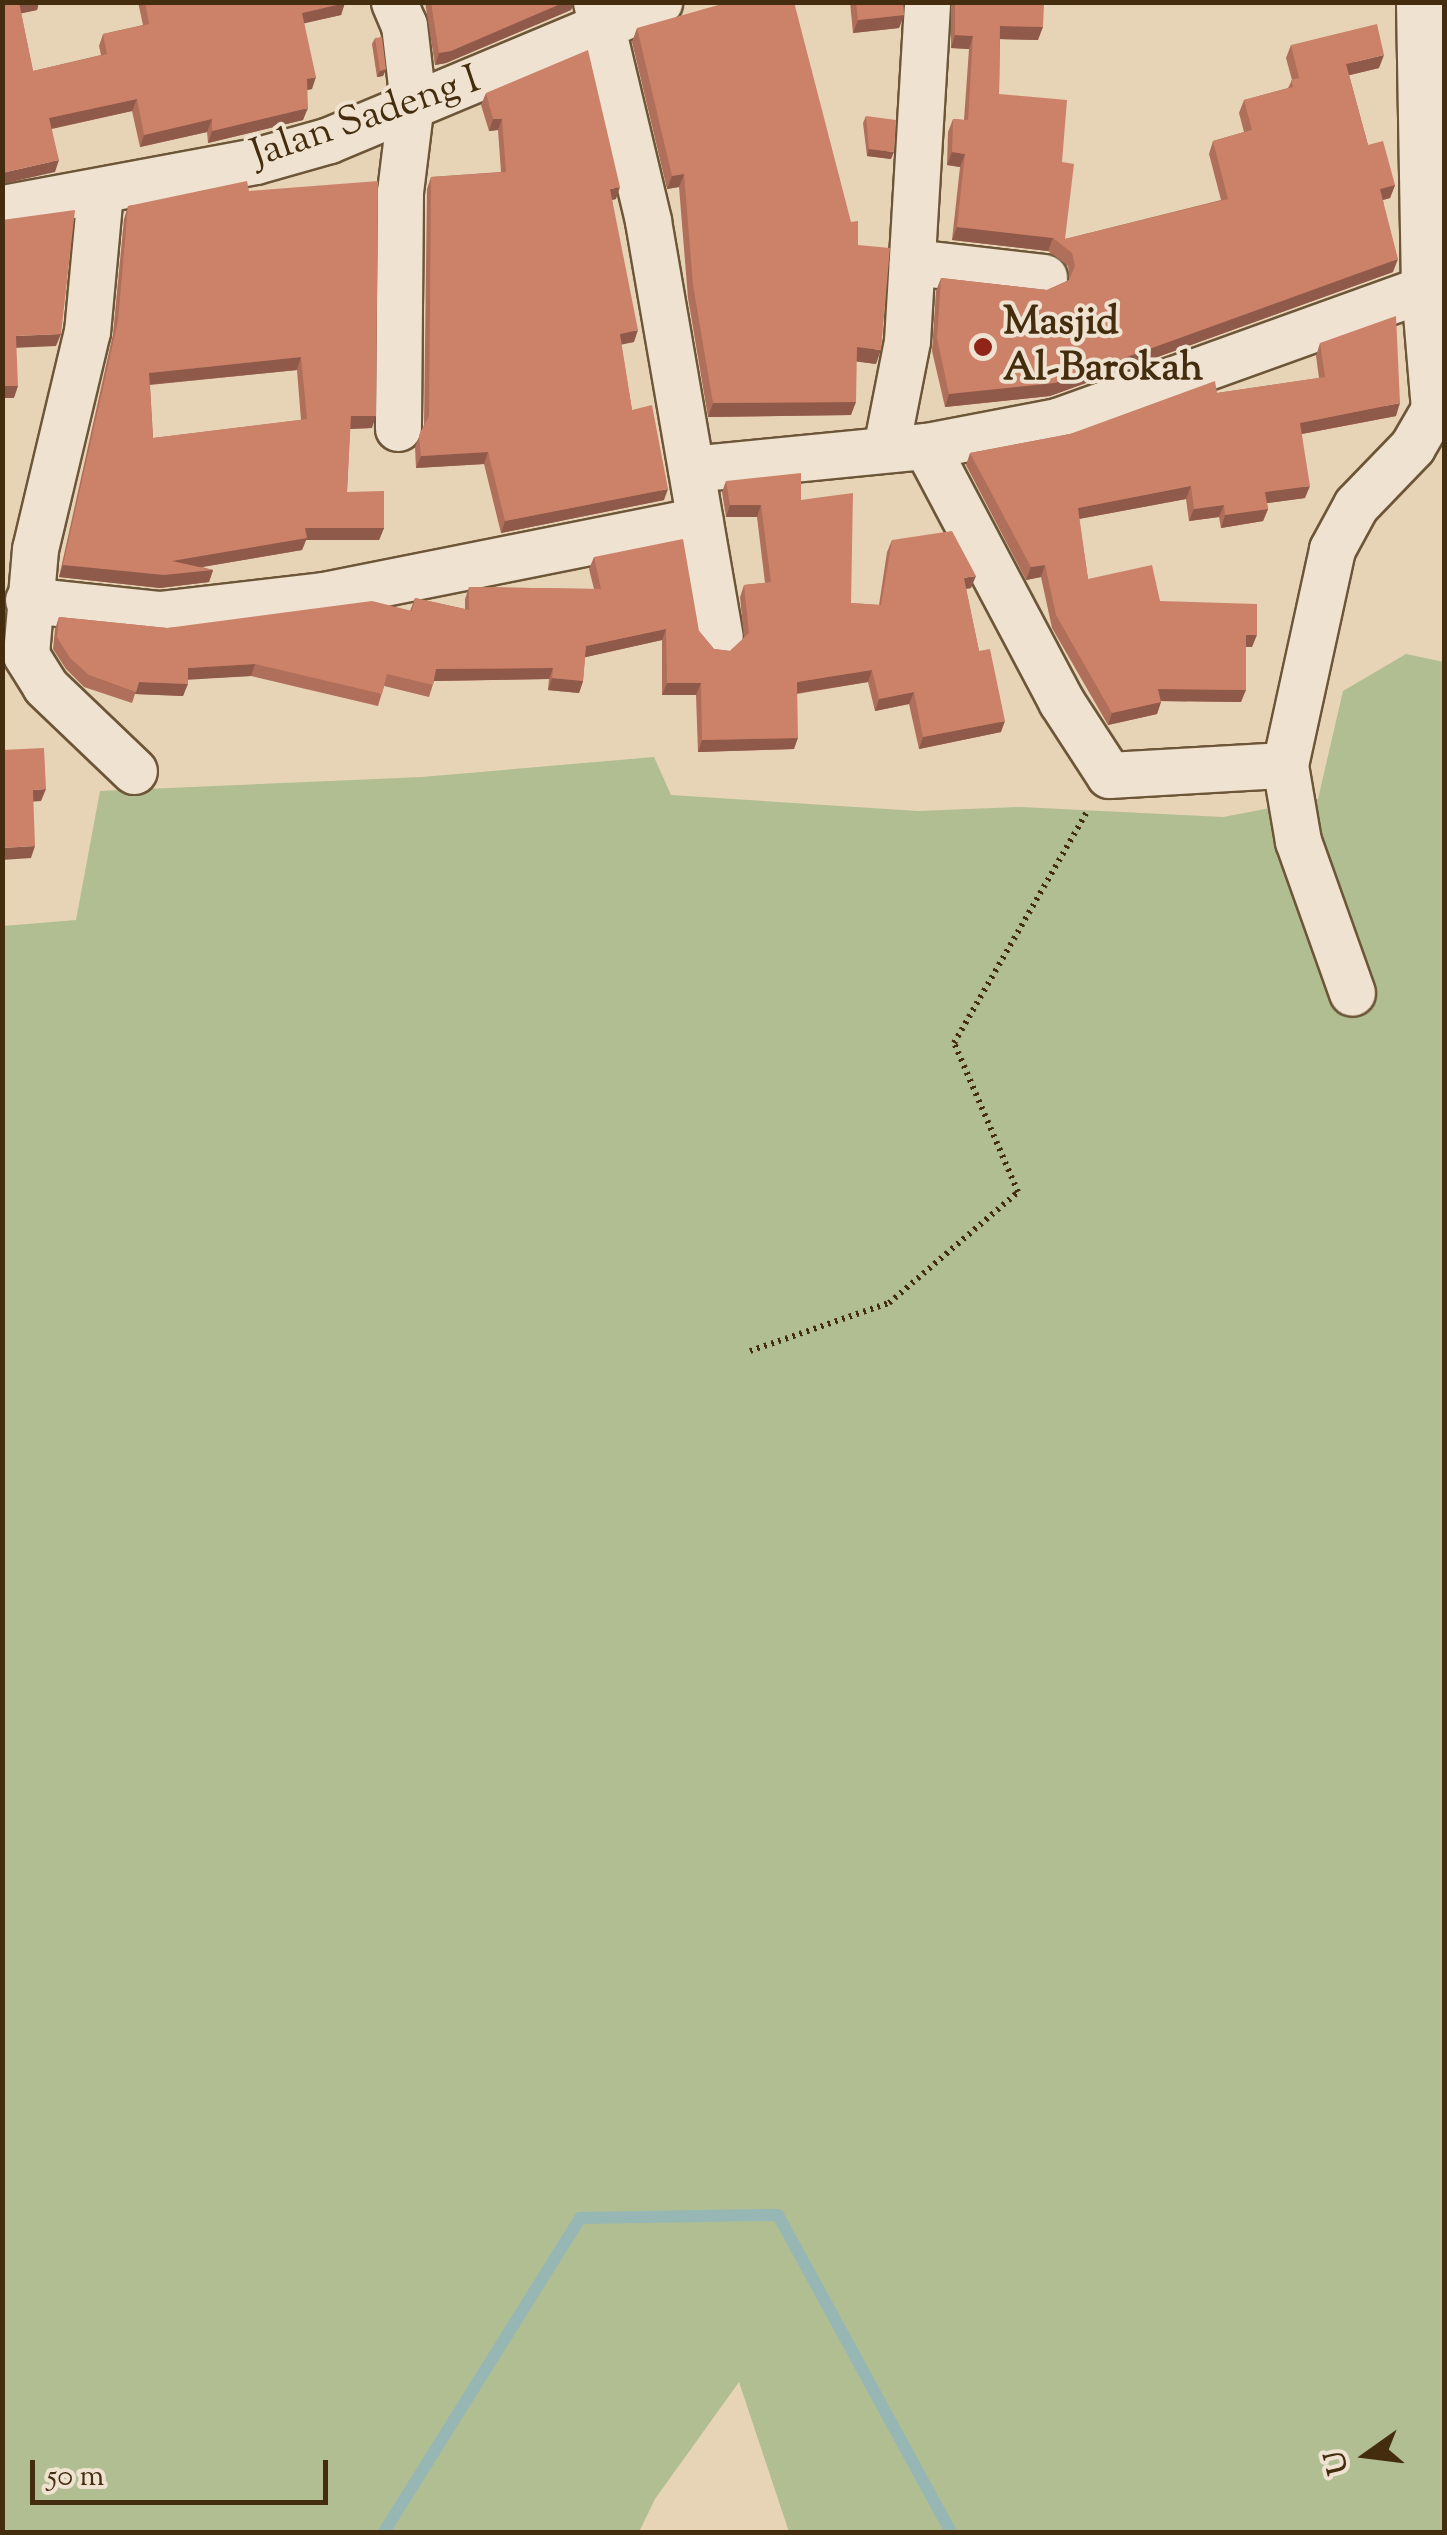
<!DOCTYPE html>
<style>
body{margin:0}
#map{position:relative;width:1447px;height:2535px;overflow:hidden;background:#e7d3b6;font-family:"Sorts Mill Goudy",serif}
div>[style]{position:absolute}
.green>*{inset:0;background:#b0be92}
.stream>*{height:12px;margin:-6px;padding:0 6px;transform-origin:6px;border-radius:6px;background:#97b7b4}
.path>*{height:6px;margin-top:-3px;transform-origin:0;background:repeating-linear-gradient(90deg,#442d0e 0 2.5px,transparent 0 7.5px)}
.roads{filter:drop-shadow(2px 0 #6d5638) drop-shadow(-2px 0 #6d5638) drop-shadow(0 2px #6d5638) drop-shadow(0 -2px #6d5638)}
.street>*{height:45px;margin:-22.5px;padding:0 22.5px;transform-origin:22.5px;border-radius:22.5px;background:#efe2d0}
.wall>*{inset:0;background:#af6f5a}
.shaded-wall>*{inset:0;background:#8f5a4a}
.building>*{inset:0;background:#cc8169}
.dots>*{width:28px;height:28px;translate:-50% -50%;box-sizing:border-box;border:5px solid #efe2d0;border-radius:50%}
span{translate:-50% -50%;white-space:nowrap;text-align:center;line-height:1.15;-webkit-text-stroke:8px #efe2d0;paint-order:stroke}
.street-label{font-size:40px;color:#442d0e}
.poi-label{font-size:40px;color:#442d0e;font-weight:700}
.left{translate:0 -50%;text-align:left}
.frame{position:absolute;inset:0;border:5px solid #442d0e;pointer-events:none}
.north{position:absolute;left:1317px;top:2405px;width:100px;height:100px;-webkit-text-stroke:8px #efe2d0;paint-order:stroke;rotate:256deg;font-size:28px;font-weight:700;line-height:40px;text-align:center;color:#442d0e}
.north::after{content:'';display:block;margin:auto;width:35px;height:45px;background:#442d0e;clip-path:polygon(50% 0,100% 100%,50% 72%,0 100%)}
.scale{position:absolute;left:30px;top:2460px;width:298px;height:45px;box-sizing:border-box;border:5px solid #442d0e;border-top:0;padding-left:12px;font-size:30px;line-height:35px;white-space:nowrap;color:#442d0e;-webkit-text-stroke:8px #efe2d0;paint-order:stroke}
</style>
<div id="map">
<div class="green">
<i style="clip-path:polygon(1406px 654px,1444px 662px,1444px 2532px,789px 2532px,739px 2382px,655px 2499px,639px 2532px,3px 2532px,3px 926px,76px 920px,100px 791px,422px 777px,654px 757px,671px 795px,918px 811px,1021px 807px,1223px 817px,1318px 799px,1343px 691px)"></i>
</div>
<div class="stream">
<i style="left:384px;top:2532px;width:370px;rotate:-58deg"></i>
<i style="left:580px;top:2218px;width:198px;rotate:-0.9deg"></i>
<i style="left:778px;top:2215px;width:361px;rotate:61.4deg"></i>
</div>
<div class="path">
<i style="left:750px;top:1351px;width:147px;rotate:-19.1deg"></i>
<i style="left:889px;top:1303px;width:170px;rotate:-40.7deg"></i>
<i style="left:1018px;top:1192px;width:162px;rotate:-113.2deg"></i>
<i style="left:954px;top:1043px;width:269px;rotate:-60.1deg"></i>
</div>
<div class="roads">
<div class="street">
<i style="left:394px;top:2px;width:25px;rotate:67deg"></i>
<i style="left:404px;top:25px;width:69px;rotate:83.4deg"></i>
<i style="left:412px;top:94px;width:99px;rotate:97deg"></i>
<i style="left:400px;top:192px;width:236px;rotate:90.5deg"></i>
<i style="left:596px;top:2px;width:225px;rotate:76.6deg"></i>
<i style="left:648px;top:221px;width:422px;rotate:80.2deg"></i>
<i style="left:100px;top:192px;width:140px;rotate:95.3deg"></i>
<i style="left:87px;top:331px;width:224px;rotate:103.4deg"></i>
<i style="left:35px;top:549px;width:106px;rotate:94.9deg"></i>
<i style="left:26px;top:655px;width:36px;rotate:58deg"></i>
<i style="left:45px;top:686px;width:123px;rotate:43.7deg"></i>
<i style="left:2px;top:208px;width:257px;rotate:-10.5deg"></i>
<i style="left:255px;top:161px;width:77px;rotate:-15.8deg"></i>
<i style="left:329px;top:140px;width:358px;rotate:-22.7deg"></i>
<i style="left:912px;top:262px;width:133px;rotate:6.5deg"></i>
<i style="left:926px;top:446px;width:289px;rotate:62.1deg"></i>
<i style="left:1061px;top:701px;width:88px;rotate:57deg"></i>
<i style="left:1109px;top:775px;width:176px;rotate:-3.3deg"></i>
<i style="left:1285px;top:765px;width:77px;rotate:80.3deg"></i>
<i style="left:1298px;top:841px;width:161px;rotate:70.4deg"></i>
<i style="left:886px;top:448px;width:109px;rotate:-78.9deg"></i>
<i style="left:907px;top:341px;width:340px;rotate:-86.6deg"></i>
<i style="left:691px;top:469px;width:236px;rotate:-5.6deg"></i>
<i style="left:926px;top:446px;width:133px;rotate:-10.8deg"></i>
<i style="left:1057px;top:421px;width:390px;rotate:-19.8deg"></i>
<i style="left:28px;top:600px;width:133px;rotate:6.1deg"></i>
<i style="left:160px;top:614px;width:165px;rotate:-6.6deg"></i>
<i style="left:324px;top:595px;width:383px;rotate:-11.3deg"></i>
<i style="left:1285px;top:765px;width:221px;rotate:-77.7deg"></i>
<i style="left:1332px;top:549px;width:50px;rotate:-61.4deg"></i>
<i style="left:1356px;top:505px;width:81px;rotate:-46deg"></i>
<i style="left:1412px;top:447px;width:44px;rotate:-59.9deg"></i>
<i style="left:1434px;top:409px;width:120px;rotate:-94.8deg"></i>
<i style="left:1424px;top:289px;width:287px;rotate:-91deg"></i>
</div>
</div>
<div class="wall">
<i style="clip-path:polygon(2px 2px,39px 2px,37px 10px,21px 13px,33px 71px,101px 55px,99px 46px,103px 34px,143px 25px,138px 2px,345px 2px,341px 15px,304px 23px,312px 89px,307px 90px,303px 120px,208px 143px,207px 132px,140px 147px,132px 111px,52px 129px,55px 172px)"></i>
<i style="clip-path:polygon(425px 2px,574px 2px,571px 10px,446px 63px,435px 65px)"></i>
<i style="clip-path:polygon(850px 2px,903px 2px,904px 15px,899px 28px,853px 33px)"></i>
<i style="clip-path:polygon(951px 2px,1044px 2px,1038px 40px,1000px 39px,999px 94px,1062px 162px,1065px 239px,1221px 200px,1209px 154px,1213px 141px,1244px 132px,1239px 113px,1244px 100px,1288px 88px,1292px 80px,1286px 58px,1291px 45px,1379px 68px,1349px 75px,1368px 145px,1395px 185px,1390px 198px,1383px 200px,1393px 272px,1050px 396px,945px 407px,932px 351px,936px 291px,941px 278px,1047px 290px,1069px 280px,1070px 278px,1068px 266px,1048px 251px,952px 240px,960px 167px,947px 165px,948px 132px,953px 119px,964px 120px,969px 49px,951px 48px)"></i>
<i style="clip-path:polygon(637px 28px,858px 245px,876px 364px,856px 361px,851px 415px,708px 417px,688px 298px,679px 187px,667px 189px,632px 42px)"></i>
<i style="clip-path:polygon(375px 38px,386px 69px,383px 76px,377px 77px,372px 44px)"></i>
<i style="clip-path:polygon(486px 93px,616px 199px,612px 200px,634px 342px,621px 344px,632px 410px,664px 500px,501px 533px,484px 464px,416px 468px,415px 447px,424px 425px,427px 189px,431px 177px,501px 172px,498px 130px,489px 131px,481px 105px)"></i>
<i style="clip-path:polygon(866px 116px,891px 159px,867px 156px,863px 123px)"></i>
<i style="clip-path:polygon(evenodd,249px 191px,372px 428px,350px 429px,347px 492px,384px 528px,379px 540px,306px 540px,302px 550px,202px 567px,213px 570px,209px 582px,160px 588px,59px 577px,113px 334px,124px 219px,128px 206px,249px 191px,297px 370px,301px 420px,153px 438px,150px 385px,297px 370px)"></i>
<i style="clip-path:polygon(1320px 343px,1396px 416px,1302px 434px,1305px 498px,1267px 503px,1268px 509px,1263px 521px,1221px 528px,1219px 517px,1189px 521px,1186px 499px,1079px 519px,1088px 579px,1160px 601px,1252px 647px,1246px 647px,1241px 702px,1161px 701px,1157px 714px,1108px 725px,1052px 628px,1041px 577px,1026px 580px,966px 465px,970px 453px,1070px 434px,1217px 393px,1319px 378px,1316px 356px)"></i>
<i style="clip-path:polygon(726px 481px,801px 500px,851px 603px,879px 605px,887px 552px,892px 540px,971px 588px,966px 589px,979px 651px,1001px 732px,919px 749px,909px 704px,875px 711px,868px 682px,797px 694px,794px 749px,698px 752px,696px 695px,662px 695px,662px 640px,585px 657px,583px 681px,579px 693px,548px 690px,549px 679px,434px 681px,429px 697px,384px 686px,378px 706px,251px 676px,188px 679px,183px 696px,135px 694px,132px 703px,84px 687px,66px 669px,53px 649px,55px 629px,59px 617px,167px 628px,410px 611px,415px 598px,465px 609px,465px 599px,469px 587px,594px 589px,589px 569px,594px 557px,699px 631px,714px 649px,730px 651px,744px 638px,740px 597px,744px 585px,765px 583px,757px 517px,726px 517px,722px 492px)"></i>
</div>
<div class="shaded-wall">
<i style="clip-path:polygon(39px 2px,37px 10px,14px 15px,18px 3px)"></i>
<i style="clip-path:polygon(565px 2px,574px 2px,571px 10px,446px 63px,435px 65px,439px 53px)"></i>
<i style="clip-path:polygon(345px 3px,341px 15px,297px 25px,302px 13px)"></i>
<i style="clip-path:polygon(904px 15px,899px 28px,853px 33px,858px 20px)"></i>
<i style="clip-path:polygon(1000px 26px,1043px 27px,1038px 40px,995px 39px)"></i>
<i style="clip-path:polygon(955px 35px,973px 36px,969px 49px,951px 48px)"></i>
<i style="clip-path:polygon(1384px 55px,1379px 68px,1342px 77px,1346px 64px)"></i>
<i style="clip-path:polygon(386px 69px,383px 76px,377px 77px,380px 71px)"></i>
<i style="clip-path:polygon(316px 77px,312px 89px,302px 91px,307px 79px)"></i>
<i style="clip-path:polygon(137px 99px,132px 111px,45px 130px,49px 118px)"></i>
<i style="clip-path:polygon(308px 108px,303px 120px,208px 143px,212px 131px)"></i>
<i style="clip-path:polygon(212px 119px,207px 132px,140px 147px,144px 135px)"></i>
<i style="clip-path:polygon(493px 119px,502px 119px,498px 130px,489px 131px)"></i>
<i style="clip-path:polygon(869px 149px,894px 152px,891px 159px,867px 156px)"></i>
<i style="clip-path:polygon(952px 152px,965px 154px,960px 167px,947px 165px)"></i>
<i style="clip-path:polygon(59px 160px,55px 172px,2px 184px,2px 173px)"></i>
<i style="clip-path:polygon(684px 174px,679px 187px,667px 189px,672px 176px)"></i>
<i style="clip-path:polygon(1395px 185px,1390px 198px,1375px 202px,1380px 189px)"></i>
<i style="clip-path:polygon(620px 187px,616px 199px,606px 201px,610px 189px)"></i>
<i style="clip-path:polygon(957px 227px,1053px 238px,1048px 251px,952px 240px)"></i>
<i style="clip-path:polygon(1398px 259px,1393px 272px,1050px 396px,945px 407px,949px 394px)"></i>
<i style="clip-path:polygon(638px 330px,634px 342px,615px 346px,620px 334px)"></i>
<i style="clip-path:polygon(61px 334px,56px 346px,12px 348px,16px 336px)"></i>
<i style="clip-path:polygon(857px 347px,881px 350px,876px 364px,852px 361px)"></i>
<i style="clip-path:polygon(301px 357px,297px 370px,145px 385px,149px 373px)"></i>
<i style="clip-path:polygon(2px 386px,18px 386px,14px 398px,2px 398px)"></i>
<i style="clip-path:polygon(856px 402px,851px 415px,708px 417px,713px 403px)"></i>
<i style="clip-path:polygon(1400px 403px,1396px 416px,1296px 435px,1300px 423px)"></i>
<i style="clip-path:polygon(351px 416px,376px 416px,372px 428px,346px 429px)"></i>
<i style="clip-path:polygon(488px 452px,484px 464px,416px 468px,421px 456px)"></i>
<i style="clip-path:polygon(1191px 486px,1186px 499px,1073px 520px,1078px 508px)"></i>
<i style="clip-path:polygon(1310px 486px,1305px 498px,1261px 504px,1265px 492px)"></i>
<i style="clip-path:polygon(668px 489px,664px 500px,501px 533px,505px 521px)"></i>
<i style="clip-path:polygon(730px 505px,761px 505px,757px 517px,726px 517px)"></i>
<i style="clip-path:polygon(1224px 505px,1219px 517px,1189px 521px,1194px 509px)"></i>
<i style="clip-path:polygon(1268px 509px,1263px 521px,1221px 528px,1225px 515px)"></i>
<i style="clip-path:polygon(305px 528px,384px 528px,379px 540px,306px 540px,302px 550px,167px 573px,172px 561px)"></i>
<i style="clip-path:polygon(63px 565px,213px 570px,209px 582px,160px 588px,59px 577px)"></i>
<i style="clip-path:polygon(1045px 565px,1041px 577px,1026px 580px,1031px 567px)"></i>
<i style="clip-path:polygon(976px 576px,971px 588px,959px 590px,964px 578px)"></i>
<i style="clip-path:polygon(666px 629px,662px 640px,582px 658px,586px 646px)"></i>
<i style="clip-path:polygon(1246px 635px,1257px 635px,1252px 647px,1242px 647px)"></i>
<i style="clip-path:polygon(255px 664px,251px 676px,184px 680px,188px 668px)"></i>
<i style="clip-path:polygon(553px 668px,549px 679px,432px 681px,436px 669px)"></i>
<i style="clip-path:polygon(872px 670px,868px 682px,792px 694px,797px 682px)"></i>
<i style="clip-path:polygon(552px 678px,583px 681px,579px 693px,548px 690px)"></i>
<i style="clip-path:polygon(139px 682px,188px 684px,183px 696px,135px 694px)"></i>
<i style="clip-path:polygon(667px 683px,701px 683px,696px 695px,662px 695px)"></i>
<i style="clip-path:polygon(1158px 689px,1246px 690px,1241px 702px,1154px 701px)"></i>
<i style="clip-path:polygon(914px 692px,909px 704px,875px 711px,879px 699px)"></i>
<i style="clip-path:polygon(1161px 702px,1157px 714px,1108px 725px,1112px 713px)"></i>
<i style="clip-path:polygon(1005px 721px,1001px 732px,919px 749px,923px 737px)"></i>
<i style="clip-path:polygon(798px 738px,794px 749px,698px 752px,702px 740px)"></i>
<i style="clip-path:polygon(46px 789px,41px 801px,28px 802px,33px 790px)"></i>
<i style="clip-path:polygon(35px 846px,31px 858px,2px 860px,2px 848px)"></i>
</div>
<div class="building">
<i style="clip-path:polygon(2px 2px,19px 2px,33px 71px,107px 54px,103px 34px,149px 24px,145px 2px,345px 3px,302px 13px,316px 77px,307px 79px,308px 108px,212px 131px,212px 119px,144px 135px,137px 99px,49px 118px,59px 160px,2px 173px)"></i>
<i style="clip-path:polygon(431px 2px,565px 2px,451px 51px,439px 53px)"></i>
<i style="clip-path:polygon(729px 2px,794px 2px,851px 222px,858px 221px,858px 245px,890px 248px,881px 350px,857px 347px,856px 402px,713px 403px,693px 285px,684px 174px,672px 176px,637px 28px)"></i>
<i style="clip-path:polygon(856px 2px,903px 2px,904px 15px,858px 20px)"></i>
<i style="clip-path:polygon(955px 2px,1044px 2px,1043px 27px,1000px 26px,999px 94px,1067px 100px,1062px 162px,1074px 164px,1065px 239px,1228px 199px,1213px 141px,1252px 130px,1244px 100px,1293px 87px,1291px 80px,1299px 78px,1291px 45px,1377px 24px,1384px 55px,1346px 64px,1368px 145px,1383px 141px,1395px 185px,1380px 189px,1398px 259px,1055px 383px,949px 394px,937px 338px,941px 278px,1047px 290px,1069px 280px,1075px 266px,1072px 253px,1053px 238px,957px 227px,965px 154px,952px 152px,953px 119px,968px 120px,973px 36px,955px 35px)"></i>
<i style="clip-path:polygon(382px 37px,386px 69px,380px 71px,375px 38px)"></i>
<i style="clip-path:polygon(588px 50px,620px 187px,610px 189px,638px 330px,620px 334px,632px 410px,652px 405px,668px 489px,505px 521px,488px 452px,421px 456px,419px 435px,429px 416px,431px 177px,506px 172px,502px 119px,493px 119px,486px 93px)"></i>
<i style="clip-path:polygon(866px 116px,896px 120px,894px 152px,869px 149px)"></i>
<i style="clip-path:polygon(evenodd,247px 181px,249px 191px,378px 181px,376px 416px,351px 416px,347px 492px,384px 491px,384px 528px,305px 528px,307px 538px,172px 561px,213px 570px,164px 575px,63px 565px,118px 321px,128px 206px,247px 181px,301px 357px,307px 419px,153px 438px,149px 373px,301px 357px)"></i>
<i style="clip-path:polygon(75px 210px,61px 334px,16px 336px,18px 386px,2px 386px,2px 220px)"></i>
<i style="clip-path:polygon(1396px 316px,1400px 403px,1300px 423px,1310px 486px,1265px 492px,1268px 509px,1225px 515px,1224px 505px,1194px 509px,1191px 486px,1078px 508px,1088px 579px,1152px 565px,1160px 601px,1257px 604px,1257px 635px,1246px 635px,1246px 690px,1158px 689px,1161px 702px,1112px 713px,1056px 615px,1045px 565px,1031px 567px,970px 453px,1070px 434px,1215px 381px,1217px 393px,1325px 377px,1320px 343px)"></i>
<i style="clip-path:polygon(801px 473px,801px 500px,853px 493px,851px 603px,881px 605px,892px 540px,952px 531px,976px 576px,964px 578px,979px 651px,990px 649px,1005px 721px,923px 737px,914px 692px,879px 699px,872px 670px,797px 682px,798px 738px,702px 740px,701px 683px,667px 683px,666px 629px,586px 646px,583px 681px,552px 678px,553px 668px,436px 669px,433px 685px,387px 674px,382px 694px,255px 664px,188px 668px,188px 684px,139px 682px,136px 692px,89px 675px,70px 658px,57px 637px,59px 617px,167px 628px,372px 601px,412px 611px,415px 598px,469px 610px,469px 587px,601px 589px,594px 557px,683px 539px,699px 631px,714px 649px,730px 651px,749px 633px,744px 585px,771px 582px,761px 505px,730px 505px,726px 481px)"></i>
<i style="clip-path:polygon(44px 748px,46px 789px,33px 790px,35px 846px,2px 848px,2px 750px)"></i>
</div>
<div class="dots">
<i style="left:983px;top:347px;background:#8f2418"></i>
</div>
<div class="street-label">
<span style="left:366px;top:119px;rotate:-19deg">Jalan Sadeng I</span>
</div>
<div class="poi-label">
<span class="left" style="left:1003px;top:347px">Masjid<br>Al-Barokah</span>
</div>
<div class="frame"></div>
<div class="north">U</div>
<div class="scale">50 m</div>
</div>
